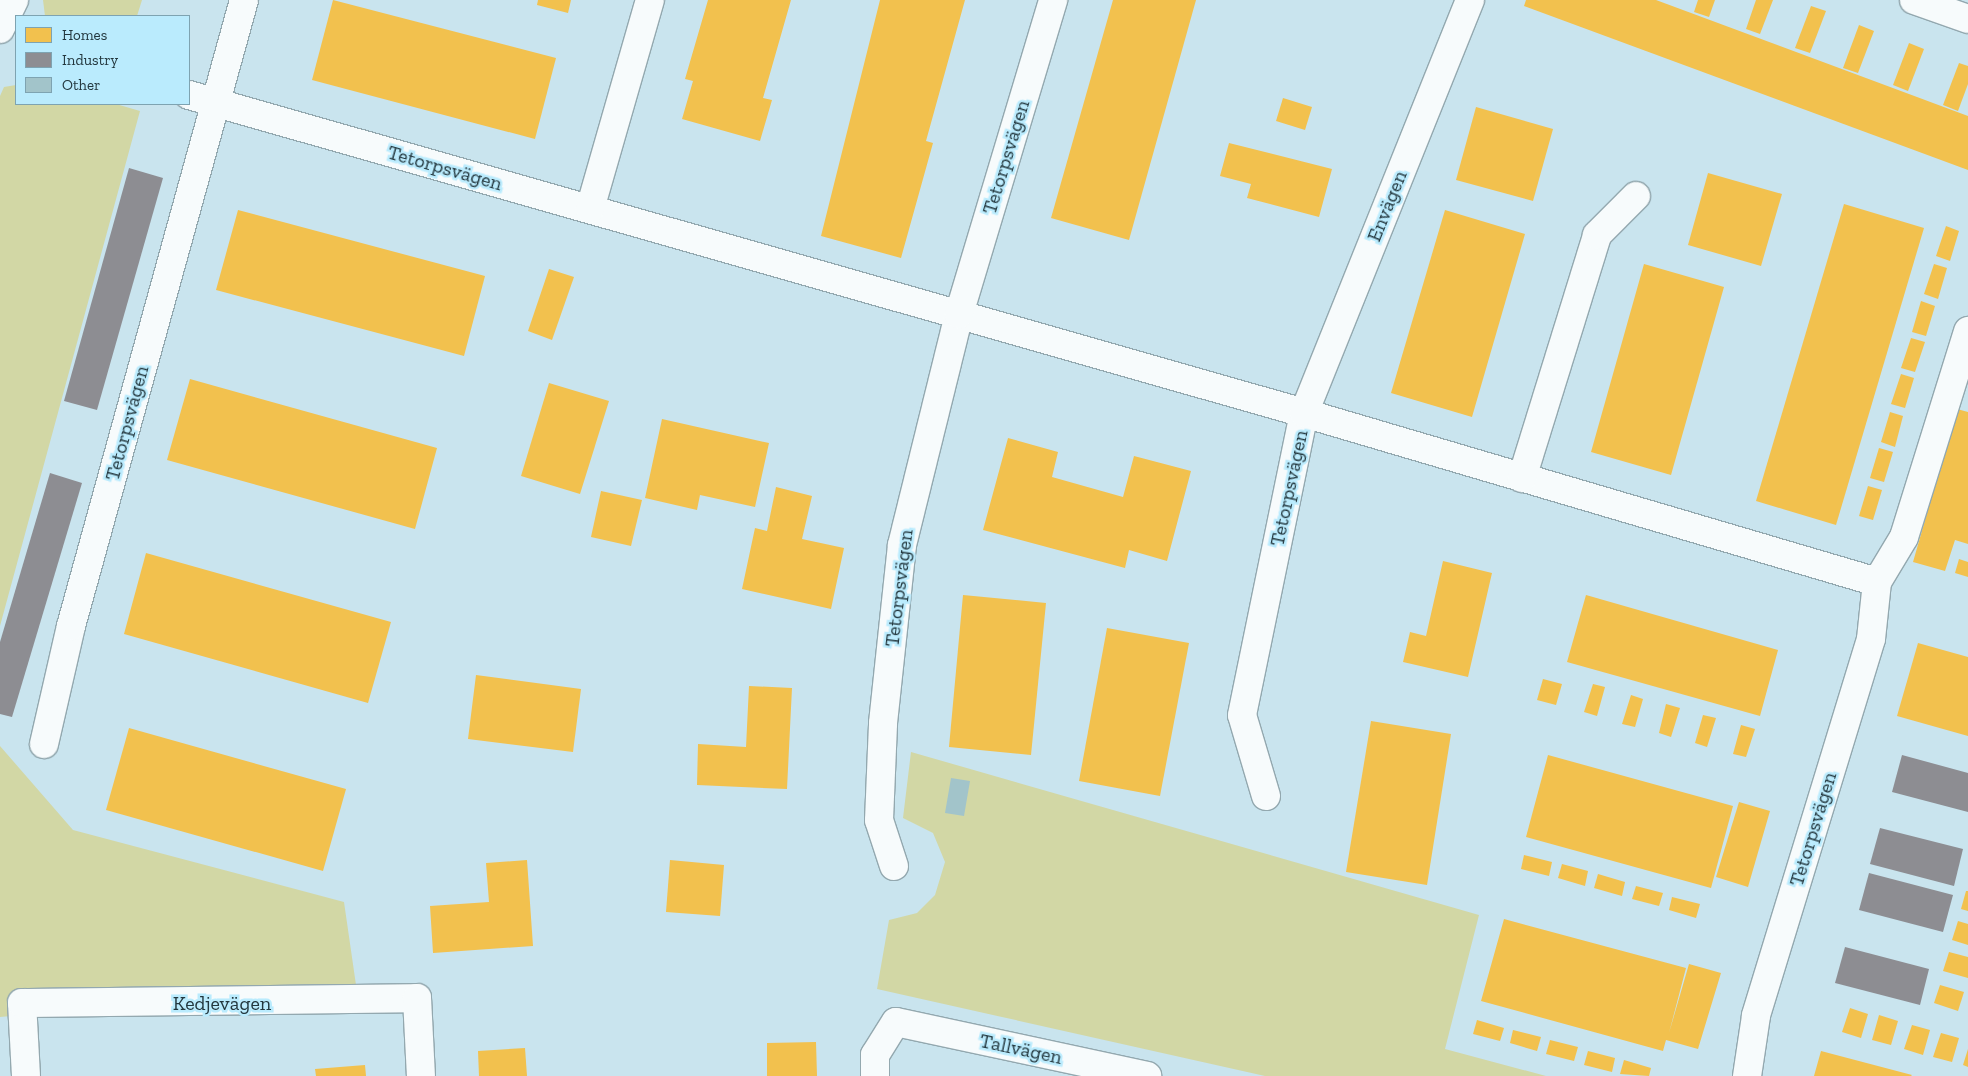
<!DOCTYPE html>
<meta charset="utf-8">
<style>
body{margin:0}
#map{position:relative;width:1968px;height:1076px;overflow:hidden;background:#c9e4ee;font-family:"Zilla Slab",serif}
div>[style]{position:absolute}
.green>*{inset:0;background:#d2d7a5}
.homes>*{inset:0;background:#f2c14e}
.industry>*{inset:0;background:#8d8d92}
.building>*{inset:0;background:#a2c4ca}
.roads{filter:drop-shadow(1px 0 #93a8af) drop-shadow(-1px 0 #93a8af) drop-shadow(0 1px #93a8af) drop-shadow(0 -1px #93a8af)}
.minor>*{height:28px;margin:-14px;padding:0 14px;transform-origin:14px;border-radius:14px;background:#f7fbfc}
span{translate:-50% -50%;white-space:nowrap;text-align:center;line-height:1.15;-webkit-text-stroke:5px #baebfd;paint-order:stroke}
.street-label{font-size:20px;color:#23373e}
.legend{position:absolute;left:15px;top:15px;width:175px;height:90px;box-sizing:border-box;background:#baebfd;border:1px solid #7ea3b1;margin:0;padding:6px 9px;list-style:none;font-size:15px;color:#23373e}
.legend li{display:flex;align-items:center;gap:10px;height:25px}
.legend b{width:25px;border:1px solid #7ea3b1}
</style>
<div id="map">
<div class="green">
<i style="clip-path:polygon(43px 0,142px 0,137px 16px,45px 16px)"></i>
<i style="clip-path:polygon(16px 85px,16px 104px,116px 104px,140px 111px,0 626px,0 96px,4px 87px)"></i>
<i style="clip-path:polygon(0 746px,73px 830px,344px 902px,356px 985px,0 1017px)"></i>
<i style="clip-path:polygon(911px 752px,1479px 915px,1445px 1049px,1546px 1076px,1265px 1076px,877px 989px,889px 920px,917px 913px,935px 895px,945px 862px,933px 833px,903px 818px)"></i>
</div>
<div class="homes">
<i style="clip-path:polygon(333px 0,556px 58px,535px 139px,312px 80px)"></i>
<i style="clip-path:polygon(538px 0,571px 0,568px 13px,537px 5px)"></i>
<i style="clip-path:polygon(708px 0,791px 0,763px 98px,772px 100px,760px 141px,682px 119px,693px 81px,685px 79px)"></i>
<i style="clip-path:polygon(880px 0,965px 0,926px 141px,933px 143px,901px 258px,821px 236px)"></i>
<i style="clip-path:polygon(1113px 0,1196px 0,1129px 240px,1051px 218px)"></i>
<i style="clip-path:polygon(1526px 0,1656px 0,1968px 116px,1968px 170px,1524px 6px)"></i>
<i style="clip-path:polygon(1698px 0,1715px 0,1709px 17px,1694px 12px)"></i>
<i style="clip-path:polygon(1756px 0,1773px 0,1760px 34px,1746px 29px)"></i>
<i style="clip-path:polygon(1811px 6px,1826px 11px,1810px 53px,1795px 48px)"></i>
<i style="clip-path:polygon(1859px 25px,1874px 31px,1858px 73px,1843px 68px)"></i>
<i style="clip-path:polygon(1909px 43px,1924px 49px,1908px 91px,1893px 85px)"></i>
<i style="clip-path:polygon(1959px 63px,1968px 66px,1968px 84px,1958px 111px,1943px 105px)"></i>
<i style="clip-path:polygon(1283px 98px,1312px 107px,1305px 130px,1276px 121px)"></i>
<i style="clip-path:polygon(1476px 107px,1553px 129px,1533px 201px,1456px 180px)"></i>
<i style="clip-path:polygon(1229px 143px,1332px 169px,1319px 217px,1247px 198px,1251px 184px,1220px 176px)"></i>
<i style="clip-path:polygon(1708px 173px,1782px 194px,1761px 266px,1688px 245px)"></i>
<i style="clip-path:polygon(1844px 204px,1924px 228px,1836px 525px,1756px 501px)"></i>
<i style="clip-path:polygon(238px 210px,485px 276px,464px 356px,216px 290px)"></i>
<i style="clip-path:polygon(1445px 210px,1525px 234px,1472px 417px,1391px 393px)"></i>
<i style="clip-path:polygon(1946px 226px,1959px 231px,1950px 261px,1936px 256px)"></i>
<i style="clip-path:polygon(1644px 264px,1724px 287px,1671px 475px,1591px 452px)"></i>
<i style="clip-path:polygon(1934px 264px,1947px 268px,1938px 299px,1924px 294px)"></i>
<i style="clip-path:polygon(549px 269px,574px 277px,552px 340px,528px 331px)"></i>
<i style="clip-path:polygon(1921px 301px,1935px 306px,1926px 336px,1912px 332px)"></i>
<i style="clip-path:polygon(1911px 338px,1925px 342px,1915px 372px,1901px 368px)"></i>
<i style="clip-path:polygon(1901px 374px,1914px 378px,1905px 408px,1891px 404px)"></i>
<i style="clip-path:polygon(190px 379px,437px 448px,415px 529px,167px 460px)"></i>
<i style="clip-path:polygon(549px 383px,609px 401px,580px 494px,521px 476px)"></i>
<i style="clip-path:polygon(1957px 409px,1968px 412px,1968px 544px,1955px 540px,1945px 571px,1913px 562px)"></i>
<i style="clip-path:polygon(1890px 412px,1903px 416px,1895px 447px,1881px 442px)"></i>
<i style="clip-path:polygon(662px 419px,769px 443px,755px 507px,700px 495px,697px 510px,645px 498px)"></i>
<i style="clip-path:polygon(1008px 438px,1058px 452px,1052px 477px,1123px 497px,1134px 456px,1191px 471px,1167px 561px,1129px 550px,1125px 568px,983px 530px)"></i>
<i style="clip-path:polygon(1879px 448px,1893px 452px,1884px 482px,1870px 478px)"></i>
<i style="clip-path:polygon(1868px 486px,1882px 490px,1873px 520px,1859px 516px)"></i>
<i style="clip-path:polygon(776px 487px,812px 496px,802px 539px,844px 548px,831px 609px,742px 589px,755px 528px,767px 531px)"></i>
<i style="clip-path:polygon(601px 491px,642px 500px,631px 546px,591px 537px)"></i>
<i style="clip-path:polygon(146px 553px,391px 622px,368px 703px,124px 634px)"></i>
<i style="clip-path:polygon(1959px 559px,1968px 562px,1968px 577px,1955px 573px)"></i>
<i style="clip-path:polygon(1443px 561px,1492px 573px,1468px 677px,1403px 662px,1410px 632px,1426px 636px)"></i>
<i style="clip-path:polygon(963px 595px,1046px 603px,1031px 755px,949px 747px)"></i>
<i style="clip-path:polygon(1586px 595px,1778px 650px,1760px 716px,1567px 662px)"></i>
<i style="clip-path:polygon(1107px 628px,1189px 643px,1160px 796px,1079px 781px)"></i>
<i style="clip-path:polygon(1918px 643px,1968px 657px,1968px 736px,1897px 716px)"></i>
<i style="clip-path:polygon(476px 675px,581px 689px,573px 752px,468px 739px)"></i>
<i style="clip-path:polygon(1543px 679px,1562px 684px,1556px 705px,1537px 700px)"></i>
<i style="clip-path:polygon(1593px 684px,1605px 687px,1597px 716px,1584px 712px)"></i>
<i style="clip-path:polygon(749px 686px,792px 688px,787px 789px,697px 785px,698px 744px,746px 747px)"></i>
<i style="clip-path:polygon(1631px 695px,1643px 699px,1635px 727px,1622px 724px)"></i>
<i style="clip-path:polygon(1666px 704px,1680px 708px,1671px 737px,1659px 733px)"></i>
<i style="clip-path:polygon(1703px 715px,1716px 718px,1707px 747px,1695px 743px)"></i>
<i style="clip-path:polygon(1371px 721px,1451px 734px,1427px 885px,1346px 872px)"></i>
<i style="clip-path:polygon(1741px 725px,1755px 729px,1746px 757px,1733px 754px)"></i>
<i style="clip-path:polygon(129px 728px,346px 789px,323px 871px,106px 810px)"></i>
<i style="clip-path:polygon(1548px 755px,1733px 806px,1711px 888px,1526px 837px)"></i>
<i style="clip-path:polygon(1739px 802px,1770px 811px,1748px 887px,1716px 877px)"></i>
<i style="clip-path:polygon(1524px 855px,1552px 862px,1549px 876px,1521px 869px)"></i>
<i style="clip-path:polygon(527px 860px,533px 946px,433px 953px,430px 906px,489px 902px,486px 863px)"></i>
<i style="clip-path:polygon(670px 860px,724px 865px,720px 916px,666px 912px)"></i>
<i style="clip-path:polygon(1562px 864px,1588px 871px,1585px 886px,1558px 878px)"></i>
<i style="clip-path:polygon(1598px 874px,1625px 882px,1622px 896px,1594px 888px)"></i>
<i style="clip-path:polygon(1636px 886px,1663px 893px,1659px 906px,1632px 899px)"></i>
<i style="clip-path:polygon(1966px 891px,1968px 891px,1968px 911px,1961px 909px)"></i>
<i style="clip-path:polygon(1672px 897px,1700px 904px,1696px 918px,1669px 910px)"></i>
<i style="clip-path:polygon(1504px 919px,1686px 968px,1669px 1033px,1689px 964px,1721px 973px,1698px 1049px,1666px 1040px,1663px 1051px,1481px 1001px)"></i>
<i style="clip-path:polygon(1958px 921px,1968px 924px,1968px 945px,1952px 940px)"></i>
<i style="clip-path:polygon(1949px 952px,1968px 957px,1968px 978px,1943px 971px)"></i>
<i style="clip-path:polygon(1940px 985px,1964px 992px,1958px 1011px,1934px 1003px)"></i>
<i style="clip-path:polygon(1850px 1008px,1868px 1014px,1861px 1038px,1842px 1032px)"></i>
<i style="clip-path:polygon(1879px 1015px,1898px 1021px,1891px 1045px,1872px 1040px)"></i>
<i style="clip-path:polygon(1477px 1020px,1504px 1028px,1500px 1041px,1473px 1034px)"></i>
<i style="clip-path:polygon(1912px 1025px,1930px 1030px,1923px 1055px,1904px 1049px)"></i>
<i style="clip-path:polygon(1513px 1030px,1541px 1037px,1537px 1051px,1510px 1043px)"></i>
<i style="clip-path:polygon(1941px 1033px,1959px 1038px,1952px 1062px,1933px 1057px)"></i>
<i style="clip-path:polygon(1550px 1040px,1578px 1047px,1574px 1061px,1546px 1054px)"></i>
<i style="clip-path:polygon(816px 1042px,817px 1076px,767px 1076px,767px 1043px)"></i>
<i style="clip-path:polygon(525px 1048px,527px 1076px,479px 1076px,478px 1051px)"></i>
<i style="clip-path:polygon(1968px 1049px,1968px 1067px,1963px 1065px)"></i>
<i style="clip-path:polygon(1588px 1051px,1615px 1058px,1612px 1072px,1584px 1065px)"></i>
<i style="clip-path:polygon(1821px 1051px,1912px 1075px,1911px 1076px,1814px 1076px)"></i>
<i style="clip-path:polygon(1624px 1060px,1651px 1068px,1649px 1076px,1620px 1074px)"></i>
<i style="clip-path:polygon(365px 1065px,366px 1076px,316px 1076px,315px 1069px)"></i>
</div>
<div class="industry">
<i style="clip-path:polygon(129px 168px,163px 178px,97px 410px,64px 401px)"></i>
<i style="clip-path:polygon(50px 473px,82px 483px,12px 717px,0 714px,0 642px)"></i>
<i style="clip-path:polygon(1902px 755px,1968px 773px,1968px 812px,1892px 792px)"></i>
<i style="clip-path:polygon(1880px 828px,1963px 849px,1954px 886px,1870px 864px)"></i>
<i style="clip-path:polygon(1869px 873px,1953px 895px,1943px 932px,1859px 910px)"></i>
<i style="clip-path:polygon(1845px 947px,1929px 969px,1920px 1005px,1835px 983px)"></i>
</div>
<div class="building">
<i style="clip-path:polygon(951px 778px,970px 781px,964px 816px,945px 813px)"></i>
</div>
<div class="roads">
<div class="minor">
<i style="left:1914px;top:0;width:57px;rotate:19.4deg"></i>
<i style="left:0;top:29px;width:32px;rotate:-64deg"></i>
<i style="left:189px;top:95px;width:1159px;rotate:15.92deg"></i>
<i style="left:1304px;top:413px;width:597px;rotate:16.43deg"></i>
<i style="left:1877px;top:582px;width:57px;rotate:96deg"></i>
<i style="left:1871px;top:639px;width:394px;rotate:107deg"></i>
<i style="left:1756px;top:1016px;width:61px;rotate:98.5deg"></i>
<i style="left:590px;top:209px;width:217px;rotate:-74deg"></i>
<i style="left:1522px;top:478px;width:254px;rotate:-72.8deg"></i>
<i style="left:1597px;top:235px;width:55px;rotate:-45deg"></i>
<i style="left:1877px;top:582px;width:52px;rotate:-59deg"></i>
<i style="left:1904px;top:537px;width:216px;rotate:-72.7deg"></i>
<i style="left:44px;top:744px;width:121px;rotate:-77.1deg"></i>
<i style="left:71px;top:626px;width:649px;rotate:-74.55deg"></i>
<i style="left:1266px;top:796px;width:84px;rotate:-106.5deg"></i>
<i style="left:1242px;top:715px;width:308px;rotate:-78.4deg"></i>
<i style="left:1304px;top:413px;width:445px;rotate:-68.1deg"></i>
<i style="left:894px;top:866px;width:48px;rotate:-108.1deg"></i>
<i style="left:879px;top:820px;width:97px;rotate:-87.6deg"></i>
<i style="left:883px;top:723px;width:179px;rotate:-83.9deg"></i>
<i style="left:902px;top:545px;width:238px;rotate:-76.1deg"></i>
<i style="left:959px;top:314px;width:328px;rotate:-73.3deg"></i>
<i style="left:26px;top:1076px;width:73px;rotate:-93.1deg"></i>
<i style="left:22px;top:1003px;width:395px;rotate:-0.7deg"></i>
<i style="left:417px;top:998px;width:78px;rotate:87.1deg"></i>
<i style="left:875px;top:1076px;width:21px;rotate:-90deg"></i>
<i style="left:875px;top:1055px;width:39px;rotate:-58deg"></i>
<i style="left:896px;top:1022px;width:257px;rotate:12.1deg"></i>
</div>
</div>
<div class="street-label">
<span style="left:1006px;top:157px;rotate:-73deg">Tetorpsvägen</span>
<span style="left:445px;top:168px;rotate:16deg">Tetorpsvägen</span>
<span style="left:1387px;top:206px;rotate:-68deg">Envägen</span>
<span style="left:127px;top:423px;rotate:-75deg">Tetorpsvägen</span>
<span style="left:1289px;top:488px;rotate:-78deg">Tetorpsvägen</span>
<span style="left:899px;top:588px;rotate:-83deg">Tetorpsvägen</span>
<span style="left:1813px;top:829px;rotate:-73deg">Tetorpsvägen</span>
<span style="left:222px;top:1003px">Kedjevägen</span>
<span style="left:1021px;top:1049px;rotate:12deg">Tallvägen</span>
</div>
<ul class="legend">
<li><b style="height:14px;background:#f2c14e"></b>Homes</li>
<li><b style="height:14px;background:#8d8d92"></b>Industry</li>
<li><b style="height:14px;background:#a2c4ca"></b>Other</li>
</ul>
</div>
